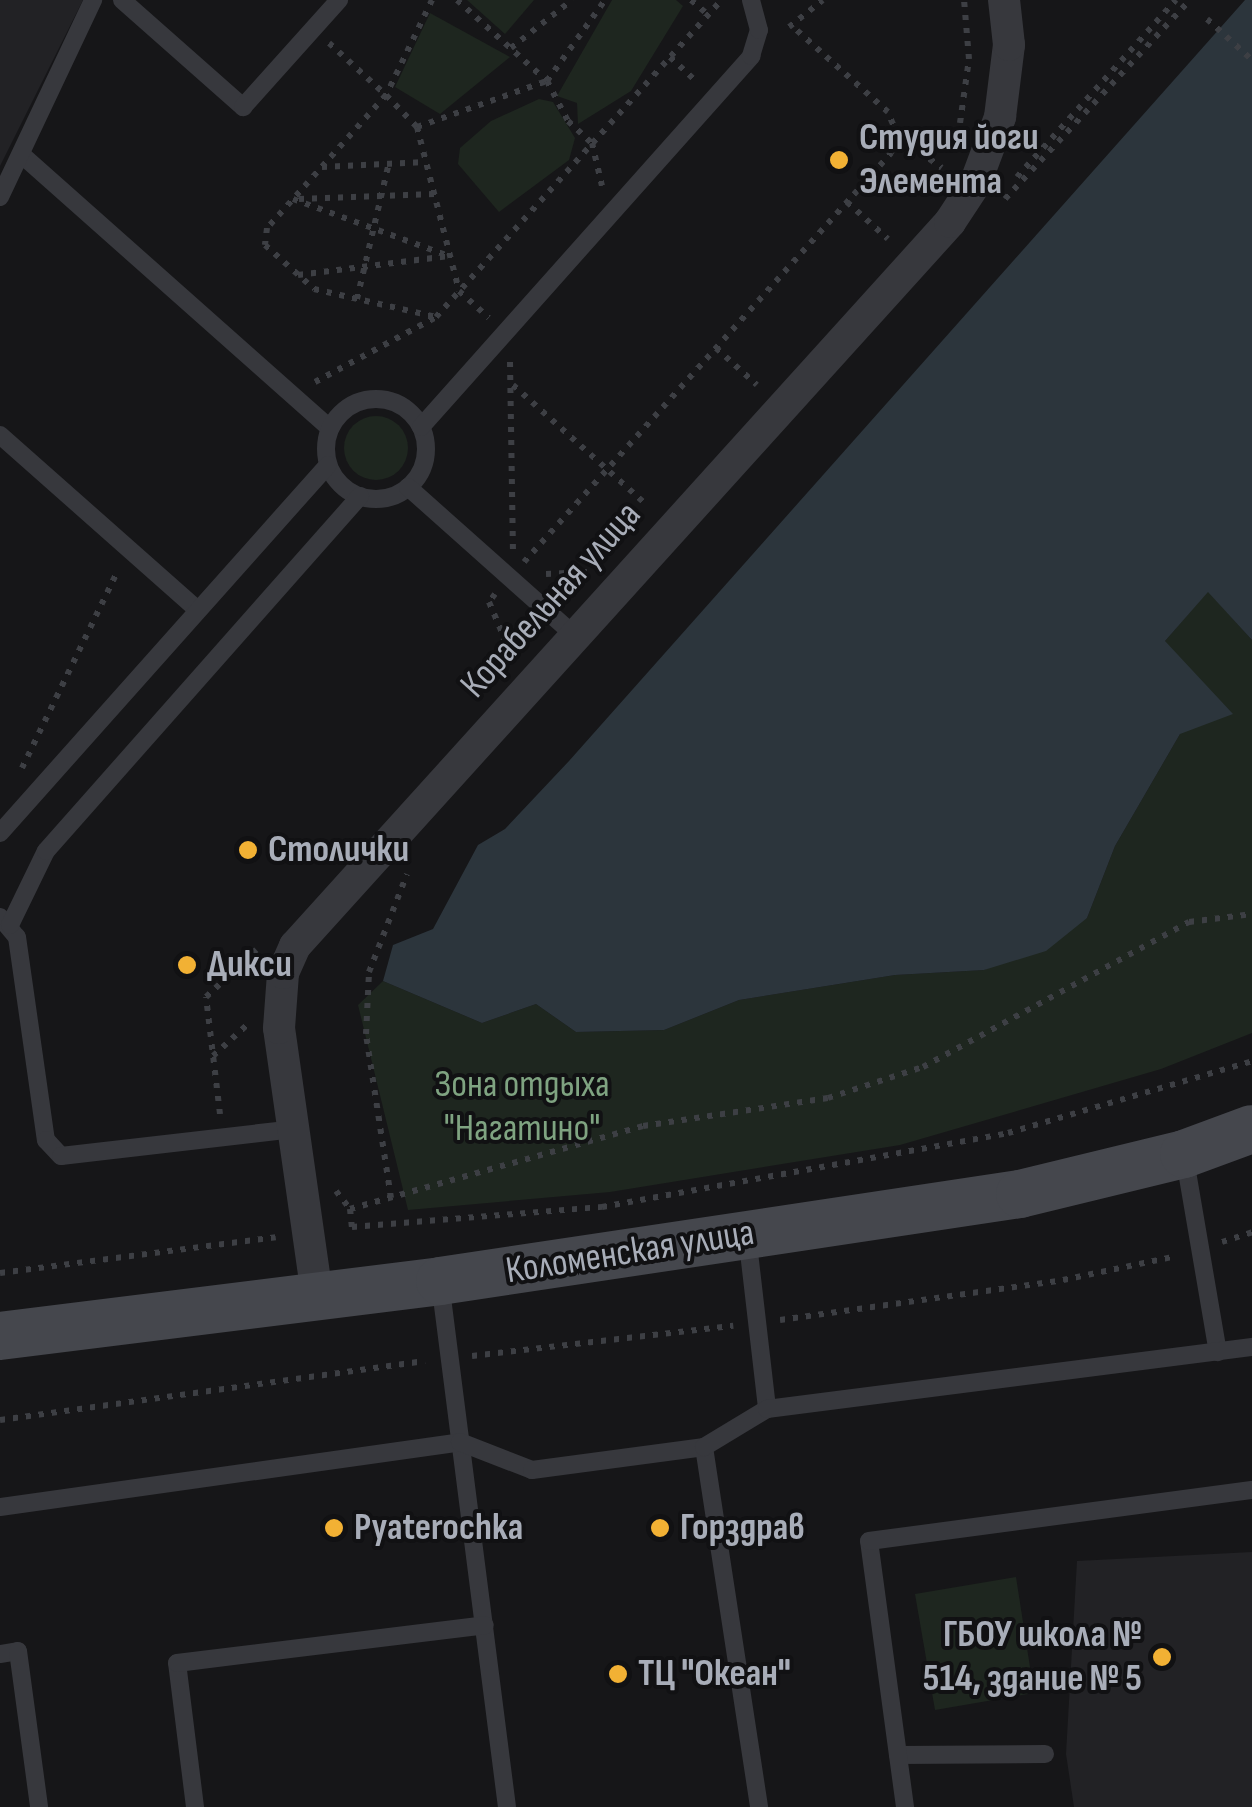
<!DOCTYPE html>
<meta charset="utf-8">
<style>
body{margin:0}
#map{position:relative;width:1252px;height:1807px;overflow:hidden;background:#161618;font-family:"Sofia Sans Condensed",sans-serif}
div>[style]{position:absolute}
.built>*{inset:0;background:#222225}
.green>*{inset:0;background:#1e261f}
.round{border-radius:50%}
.water>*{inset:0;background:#2c353c}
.path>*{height:6px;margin-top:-3px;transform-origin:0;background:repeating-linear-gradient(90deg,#3d3f44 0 5px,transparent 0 13px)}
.lane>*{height:18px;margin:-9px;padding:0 9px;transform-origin:9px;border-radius:9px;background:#37383d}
.lane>.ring{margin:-9px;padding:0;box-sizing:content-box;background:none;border:18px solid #37383d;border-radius:50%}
.street>*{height:32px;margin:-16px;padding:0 16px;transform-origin:16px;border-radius:16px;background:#37383d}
.secondary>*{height:48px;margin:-24px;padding:0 24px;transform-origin:24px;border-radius:24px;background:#45474d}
.dots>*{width:28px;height:28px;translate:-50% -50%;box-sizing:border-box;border:5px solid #111113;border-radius:50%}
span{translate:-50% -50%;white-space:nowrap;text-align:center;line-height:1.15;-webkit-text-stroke:8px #111113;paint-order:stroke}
.poi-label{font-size:38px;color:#a8adb8;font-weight:700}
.left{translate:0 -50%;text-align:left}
.right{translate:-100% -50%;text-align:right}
.street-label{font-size:38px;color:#a8adb8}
.park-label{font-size:38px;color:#7fa381}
</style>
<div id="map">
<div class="built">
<i style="clip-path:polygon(0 0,83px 0,0 166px)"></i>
<i style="clip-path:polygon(1252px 1552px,1252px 1807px,1074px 1807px,1066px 1754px,1077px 1561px)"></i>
</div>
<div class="green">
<i style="clip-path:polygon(467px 0,534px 0,505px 34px)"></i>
<i style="clip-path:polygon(612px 0,676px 0,683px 6px,631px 91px,578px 124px,577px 103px,557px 96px)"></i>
<i style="clip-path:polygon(430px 13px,510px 57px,440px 114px,395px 87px)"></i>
<i style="clip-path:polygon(539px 99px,553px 102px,575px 138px,569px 160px,499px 212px,458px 164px,460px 148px,491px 121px)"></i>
<i class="round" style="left:344px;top:416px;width:64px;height:64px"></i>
<i style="clip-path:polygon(1208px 591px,1252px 640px,1252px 1033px,1161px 1069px,900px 1145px,610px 1192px,408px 1210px,358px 1005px,383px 981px,482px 1023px,536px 1004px,576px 1032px,664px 1030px,739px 1000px,895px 975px,984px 970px,1087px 918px,1115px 846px,1180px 734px,1165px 641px)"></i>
<i style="clip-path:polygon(1016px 1577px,1034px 1693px,935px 1710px,915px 1594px)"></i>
</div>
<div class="water">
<i style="clip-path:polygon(1245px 0,1252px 0,1252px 640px,1208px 592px,1165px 641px,1233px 714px,1180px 734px,1115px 846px,1087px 918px,1046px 951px,984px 970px,895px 975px,739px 1000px,664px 1030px,576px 1032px,536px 1004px,482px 1023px,383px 981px,393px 945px,433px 929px,478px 845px,505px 829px,569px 761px)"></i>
</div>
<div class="path">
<i style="left:432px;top:0;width:106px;rotate:115.8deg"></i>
<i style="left:386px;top:95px;width:45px;rotate:45.9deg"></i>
<i style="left:417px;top:127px;width:169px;rotate:75.6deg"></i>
<i style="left:459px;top:291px;width:40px;rotate:42deg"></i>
<i style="left:457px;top:0;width:121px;rotate:42deg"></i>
<i style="left:547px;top:81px;width:45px;rotate:62.3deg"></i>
<i style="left:568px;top:121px;width:33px;rotate:43deg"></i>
<i style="left:592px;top:143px;width:44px;rotate:76.9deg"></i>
<i style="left:691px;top:0;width:23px;rotate:41deg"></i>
<i style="left:1207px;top:19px;width:61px;rotate:42.3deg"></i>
<i style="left:789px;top:27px;width:43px;rotate:-38.5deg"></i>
<i style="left:329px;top:43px;width:77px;rotate:42.4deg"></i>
<i style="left:386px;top:95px;width:178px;rotate:131.8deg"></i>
<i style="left:267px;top:228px;width:17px;rotate:97deg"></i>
<i style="left:265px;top:245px;width:66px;rotate:41.9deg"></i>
<i style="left:314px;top:289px;width:125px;rotate:12.9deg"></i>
<i style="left:511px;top:48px;width:78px;rotate:-38.2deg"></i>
<i style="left:670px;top:57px;width:38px;rotate:43deg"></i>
<i style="left:960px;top:123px;width:65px;rotate:-82deg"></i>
<i style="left:969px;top:59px;width:59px;rotate:-94.8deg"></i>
<i style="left:417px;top:127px;width:138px;rotate:-19.5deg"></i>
<i style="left:547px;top:81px;width:100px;rotate:-54.4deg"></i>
<i style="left:898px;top:136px;width:54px;rotate:36deg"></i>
<i style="left:322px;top:167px;width:104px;rotate:-2.8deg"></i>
<i style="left:1017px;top:177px;width:238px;rotate:-48.1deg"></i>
<i style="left:293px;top:199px;width:166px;rotate:20.1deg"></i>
<i style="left:299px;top:199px;width:135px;rotate:-2.1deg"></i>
<i style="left:1005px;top:199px;width:272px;rotate:-47.1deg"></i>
<i style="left:847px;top:202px;width:55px;rotate:42.1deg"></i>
<i style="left:298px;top:275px;width:152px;rotate:-7.2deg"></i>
<i style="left:357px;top:299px;width:140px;rotate:-76.8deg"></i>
<i style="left:716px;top:348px;width:55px;rotate:42.1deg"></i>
<i style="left:510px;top:362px;width:188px;rotate:89.1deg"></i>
<i style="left:315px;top:382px;width:137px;rotate:-28.2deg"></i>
<i style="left:436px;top:317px;width:426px;rotate:-48deg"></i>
<i style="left:513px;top:385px;width:181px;rotate:41.9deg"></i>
<i style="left:524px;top:562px;width:550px;rotate:-48.1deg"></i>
<i style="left:891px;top:153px;width:18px;rotate:-68deg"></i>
<i style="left:898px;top:136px;width:26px;rotate:-113deg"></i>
<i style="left:888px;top:112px;width:130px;rotate:-138.1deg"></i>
<i style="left:546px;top:574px;width:41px;rotate:-2.8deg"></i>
<i style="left:495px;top:594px;width:10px;rotate:127deg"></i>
<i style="left:489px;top:602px;width:39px;rotate:67deg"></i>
<i style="left:504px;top:638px;width:27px;rotate:92deg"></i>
<i style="left:22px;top:768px;width:218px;rotate:-64.1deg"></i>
<i style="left:213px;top:1056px;width:47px;rotate:-42.4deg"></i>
<i style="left:220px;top:1114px;width:118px;rotate:-96.8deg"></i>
<i style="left:206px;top:997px;width:69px;rotate:-43.2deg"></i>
<i style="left:336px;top:1191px;width:23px;rotate:52deg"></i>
<i style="left:350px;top:1209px;width:18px;rotate:84deg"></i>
<i style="left:352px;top:1227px;width:251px;rotate:-4.6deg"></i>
<i style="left:602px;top:1207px;width:413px;rotate:-10.3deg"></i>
<i style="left:1008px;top:1133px;width:254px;rotate:-16.4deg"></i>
<i style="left:391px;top:1198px;width:166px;rotate:-98.7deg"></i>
<i style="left:366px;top:1034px;width:62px;rotate:-87.2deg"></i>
<i style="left:369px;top:972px;width:105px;rotate:-68.8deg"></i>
<i style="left:350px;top:1209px;width:305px;rotate:-15.8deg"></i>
<i style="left:643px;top:1126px;width:187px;rotate:-8.6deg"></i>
<i style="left:828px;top:1098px;width:100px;rotate:-18.1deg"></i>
<i style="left:923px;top:1067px;width:303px;rotate:-28.6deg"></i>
<i style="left:1189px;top:922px;width:64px;rotate:-7.2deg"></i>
<i style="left:1222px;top:1242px;width:32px;rotate:-18deg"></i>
<i style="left:0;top:1273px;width:278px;rotate:-7.4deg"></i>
<i style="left:780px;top:1320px;width:286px;rotate:-8deg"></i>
<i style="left:1063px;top:1280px;width:116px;rotate:-11.9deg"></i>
<i style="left:472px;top:1356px;width:263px;rotate:-6.6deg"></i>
<i style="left:0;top:1420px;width:429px;rotate:-7.9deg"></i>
</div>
<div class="lane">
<i style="left:122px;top:0;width:162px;rotate:41.5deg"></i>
<i style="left:243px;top:107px;width:144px;rotate:-48.1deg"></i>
<i style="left:22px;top:155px;width:412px;rotate:41.6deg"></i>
<i style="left:0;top:197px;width:218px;rotate:-64.7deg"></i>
<i class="ring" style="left:326px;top:399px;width:82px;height:82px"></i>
<i style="left:421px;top:427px;width:497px;rotate:-48.3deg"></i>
<i style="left:751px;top:56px;width:27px;rotate:-73deg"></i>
<i style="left:759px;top:30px;width:31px;rotate:-105deg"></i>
<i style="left:0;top:435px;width:264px;rotate:41.5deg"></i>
<i style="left:408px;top:487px;width:221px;rotate:41.7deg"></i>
<i style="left:0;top:833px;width:493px;rotate:-48.3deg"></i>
<i style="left:0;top:917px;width:26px;rotate:50deg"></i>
<i style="left:17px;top:937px;width:205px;rotate:81.9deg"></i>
<i style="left:46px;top:1140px;width:22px;rotate:47deg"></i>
<i style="left:61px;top:1156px;width:234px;rotate:-6.6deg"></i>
<i style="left:10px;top:925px;width:82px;rotate:-64.1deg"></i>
<i style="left:46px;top:851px;width:474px;rotate:-48.5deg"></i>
<i style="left:1184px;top:1154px;width:201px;rotate:80.3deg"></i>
<i style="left:747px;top:1235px;width:175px;rotate:83.4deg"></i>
<i style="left:440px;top:1282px;width:529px;rotate:82.73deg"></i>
<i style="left:704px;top:1447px;width:364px;rotate:81.3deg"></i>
<i style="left:0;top:1507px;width:465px;rotate:-8deg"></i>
<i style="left:460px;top:1442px;width:77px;rotate:21.3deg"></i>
<i style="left:532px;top:1470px;width:174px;rotate:-7.6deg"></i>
<i style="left:704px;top:1447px;width:74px;rotate:-31.1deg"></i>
<i style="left:767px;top:1409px;width:489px;rotate:-7.3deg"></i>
<i style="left:0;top:1654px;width:18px;rotate:-9deg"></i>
<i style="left:18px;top:1651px;width:157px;rotate:82.3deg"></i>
<i style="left:898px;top:1755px;width:147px;rotate:-0.4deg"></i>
<i style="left:195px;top:1807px;width:145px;rotate:-97.1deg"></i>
<i style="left:177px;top:1663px;width:310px;rotate:-7deg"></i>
<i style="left:905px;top:1807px;width:268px;rotate:-97.7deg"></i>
<i style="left:869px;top:1541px;width:386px;rotate:-7.6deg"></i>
</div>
<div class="street">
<i style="left:317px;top:1295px;width:270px;rotate:-98.1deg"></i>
<i style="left:279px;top:1028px;width:55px;rotate:-85.8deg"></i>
<i style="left:283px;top:973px;width:30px;rotate:-66deg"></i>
<i style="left:295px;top:946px;width:976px;rotate:-47.86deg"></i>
<i style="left:950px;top:222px;width:45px;rotate:-56.7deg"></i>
<i style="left:975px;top:184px;width:72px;rotate:-69.5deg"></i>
<i style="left:1000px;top:117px;width:73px;rotate:-82.9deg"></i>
<i style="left:1009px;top:45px;width:45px;rotate:-96.3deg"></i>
</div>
<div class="secondary">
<i style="left:0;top:1336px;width:443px;rotate:-7.1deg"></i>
<i style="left:440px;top:1281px;width:586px;rotate:-8.53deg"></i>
<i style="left:1020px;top:1194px;width:169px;rotate:-13.7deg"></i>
<i style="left:1184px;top:1154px;width:72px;rotate:-20.2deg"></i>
</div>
<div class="dots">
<i style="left:839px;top:160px;background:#f2b134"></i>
<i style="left:248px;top:850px;background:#f2b134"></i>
<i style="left:187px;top:965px;background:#f2b134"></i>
<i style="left:334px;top:1528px;background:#f2b134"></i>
<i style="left:660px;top:1528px;background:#f2b134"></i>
<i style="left:1162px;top:1657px;background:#f2b134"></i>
<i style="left:618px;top:1674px;background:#f2b134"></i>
</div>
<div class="poi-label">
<span class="left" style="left:859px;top:160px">Студия йоги<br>Элемента</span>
<span class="left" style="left:268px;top:850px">Столички</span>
<span class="left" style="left:207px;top:965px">Дикси</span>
<span class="left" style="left:354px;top:1528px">Pyaterochka</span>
<span class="left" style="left:680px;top:1528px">Горздрав</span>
<span class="right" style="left:1142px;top:1657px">ГБОУ школа №<br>514, здание № 5</span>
<span class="left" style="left:638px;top:1674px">ТЦ "Океан"</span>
</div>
<div class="street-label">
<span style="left:551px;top:600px;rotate:-48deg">Корабельная улица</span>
<span style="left:630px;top:1252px;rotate:-9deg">Коломенская улица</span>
</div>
<div class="park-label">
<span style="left:522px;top:1107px">Зона отдыха<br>"Нагатино"</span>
</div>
</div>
